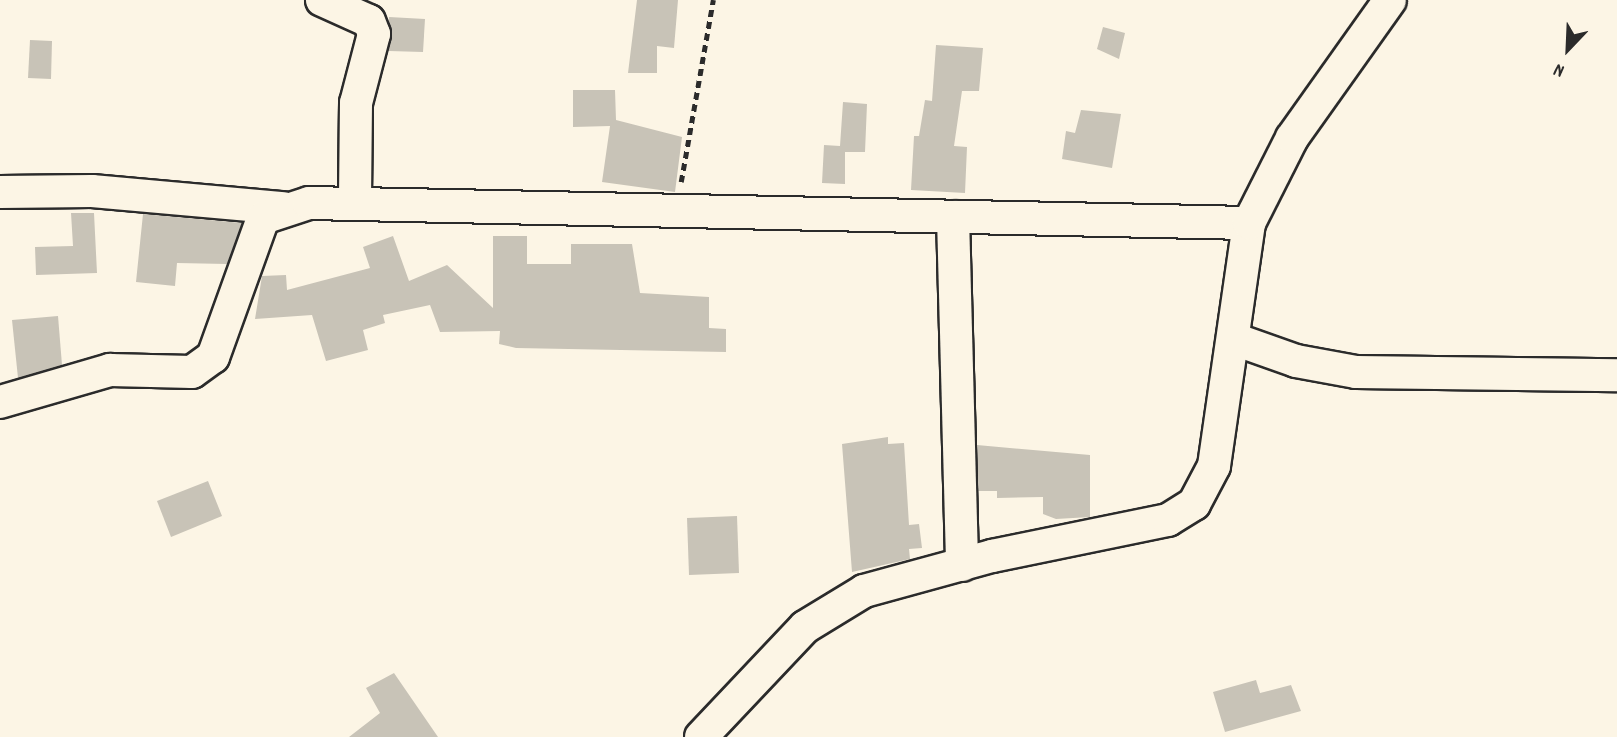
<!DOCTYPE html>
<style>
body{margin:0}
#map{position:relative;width:1617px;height:737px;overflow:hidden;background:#fcf5e5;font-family:Dekko,sans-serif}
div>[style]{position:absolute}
.building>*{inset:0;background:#c8c3b7}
.path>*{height:4.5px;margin-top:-2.25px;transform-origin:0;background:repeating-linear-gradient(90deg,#2b2b2b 0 7px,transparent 0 12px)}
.roads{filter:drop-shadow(2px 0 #2b2b2b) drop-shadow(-2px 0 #2b2b2b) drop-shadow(0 2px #2b2b2b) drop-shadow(0 -2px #2b2b2b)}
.minor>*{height:32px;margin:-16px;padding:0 16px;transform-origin:16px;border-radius:16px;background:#fcf5e5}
span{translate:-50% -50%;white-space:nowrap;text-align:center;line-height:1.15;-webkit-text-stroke:7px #fcf5e5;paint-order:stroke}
.north{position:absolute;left:1533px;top:14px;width:70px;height:70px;-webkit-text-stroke:5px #fcf5e5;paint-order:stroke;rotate:203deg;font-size:19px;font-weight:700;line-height:28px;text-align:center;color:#2b2b2b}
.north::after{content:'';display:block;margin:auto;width:24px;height:32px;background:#2b2b2b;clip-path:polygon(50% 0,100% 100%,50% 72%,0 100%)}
</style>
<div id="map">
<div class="building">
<i style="clip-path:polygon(637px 0,678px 0,674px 48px,657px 46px,657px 73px,628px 73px)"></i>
<i style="clip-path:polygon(389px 17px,425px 19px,423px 52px,389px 51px)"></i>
<i style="clip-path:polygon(1103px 27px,1125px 33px,1119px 59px,1097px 49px)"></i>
<i style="clip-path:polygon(30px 40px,52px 41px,51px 79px,28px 78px)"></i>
<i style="clip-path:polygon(936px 45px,983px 48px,979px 91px,962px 91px,954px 146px,967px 147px,965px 193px,911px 190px,914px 136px,919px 136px,925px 100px,932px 101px)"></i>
<i style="clip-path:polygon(573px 90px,615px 90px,616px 120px,682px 137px,675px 192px,602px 182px,610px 126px,573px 127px)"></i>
<i style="clip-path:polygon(843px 102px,867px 104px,865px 152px,845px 152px,845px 184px,822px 183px,824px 145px,840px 146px)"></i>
<i style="clip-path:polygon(1081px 110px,1121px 114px,1112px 168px,1062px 159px,1066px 131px,1075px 133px)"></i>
<i style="clip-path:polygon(71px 213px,94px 213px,97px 273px,36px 275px,35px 247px,73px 246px)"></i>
<i style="clip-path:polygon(143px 214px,242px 223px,227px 264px,177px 263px,175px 286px,136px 282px)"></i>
<i style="clip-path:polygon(393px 236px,409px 281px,447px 265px,493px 308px,493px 236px,527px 236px,527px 264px,571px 264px,571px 244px,632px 244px,640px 293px,709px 297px,709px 328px,726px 329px,726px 352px,516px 348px,499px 344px,500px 331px,440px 332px,430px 305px,383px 315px,385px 323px,363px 330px,368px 350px,326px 361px,312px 315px,255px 319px,262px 276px,286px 275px,287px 290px,370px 268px,363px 247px)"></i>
<i style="clip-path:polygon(58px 316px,62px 365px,18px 378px,12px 320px)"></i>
<i style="clip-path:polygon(888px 437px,888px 444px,904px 443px,909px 525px,919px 524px,922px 548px,909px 549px,910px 559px,852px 572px,842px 444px)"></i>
<i style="clip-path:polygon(977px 445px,1090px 455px,1090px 517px,1056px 519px,1043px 514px,1043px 497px,997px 498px,997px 491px,978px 491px)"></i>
<i style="clip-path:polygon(208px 481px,222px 516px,171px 537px,157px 501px)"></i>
<i style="clip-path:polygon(737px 516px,739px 573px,689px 575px,687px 518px)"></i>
<i style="clip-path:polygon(394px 673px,438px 737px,349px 737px,380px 713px,366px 688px)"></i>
<i style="clip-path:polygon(1256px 680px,1260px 693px,1291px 685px,1301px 711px,1225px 732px,1213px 692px)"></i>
</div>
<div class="path">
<i style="left:681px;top:182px;width:185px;rotate:-80deg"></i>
</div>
<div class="roads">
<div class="minor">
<i style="left:322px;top:0;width:51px;rotate:24.1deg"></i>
<i style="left:369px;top:21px;width:14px;rotate:69deg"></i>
<i style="left:374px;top:34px;width:71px;rotate:104.6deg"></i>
<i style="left:356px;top:103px;width:98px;rotate:90.6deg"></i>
<i style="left:0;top:192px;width:92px;rotate:-0.6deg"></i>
<i style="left:92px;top:191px;width:192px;rotate:5.1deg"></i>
<i style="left:953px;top:217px;width:348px;rotate:88.5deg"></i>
<i style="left:1234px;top:339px;width:66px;rotate:19.5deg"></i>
<i style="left:1296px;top:361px;width:61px;rotate:10.4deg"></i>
<i style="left:1356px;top:372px;width:261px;rotate:0.7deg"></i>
<i style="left:0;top:402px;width:115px;rotate:-16.2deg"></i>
<i style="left:110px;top:370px;width:82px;rotate:1.4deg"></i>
<i style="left:192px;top:372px;width:26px;rotate:-36deg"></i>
<i style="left:213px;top:357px;width:148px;rotate:-70.2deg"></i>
<i style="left:263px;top:218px;width:48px;rotate:-18.1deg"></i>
<i style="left:309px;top:203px;width:940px;rotate:1.22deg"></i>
<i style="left:701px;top:737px;width:151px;rotate:-46.6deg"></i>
<i style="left:805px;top:627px;width:69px;rotate:-31.4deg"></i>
<i style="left:864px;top:591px;width:133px;rotate:-15.3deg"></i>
<i style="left:992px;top:556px;width:180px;rotate:-11.6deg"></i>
<i style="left:1168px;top:520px;width:31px;rotate:-32deg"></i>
<i style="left:1194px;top:504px;width:43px;rotate:-62.2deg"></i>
<i style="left:1214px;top:466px;width:246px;rotate:-81.8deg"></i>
<i style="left:1249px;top:223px;width:95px;rotate:-63.2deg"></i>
<i style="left:1292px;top:138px;width:169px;rotate:-54.6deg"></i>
</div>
</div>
<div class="north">N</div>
</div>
